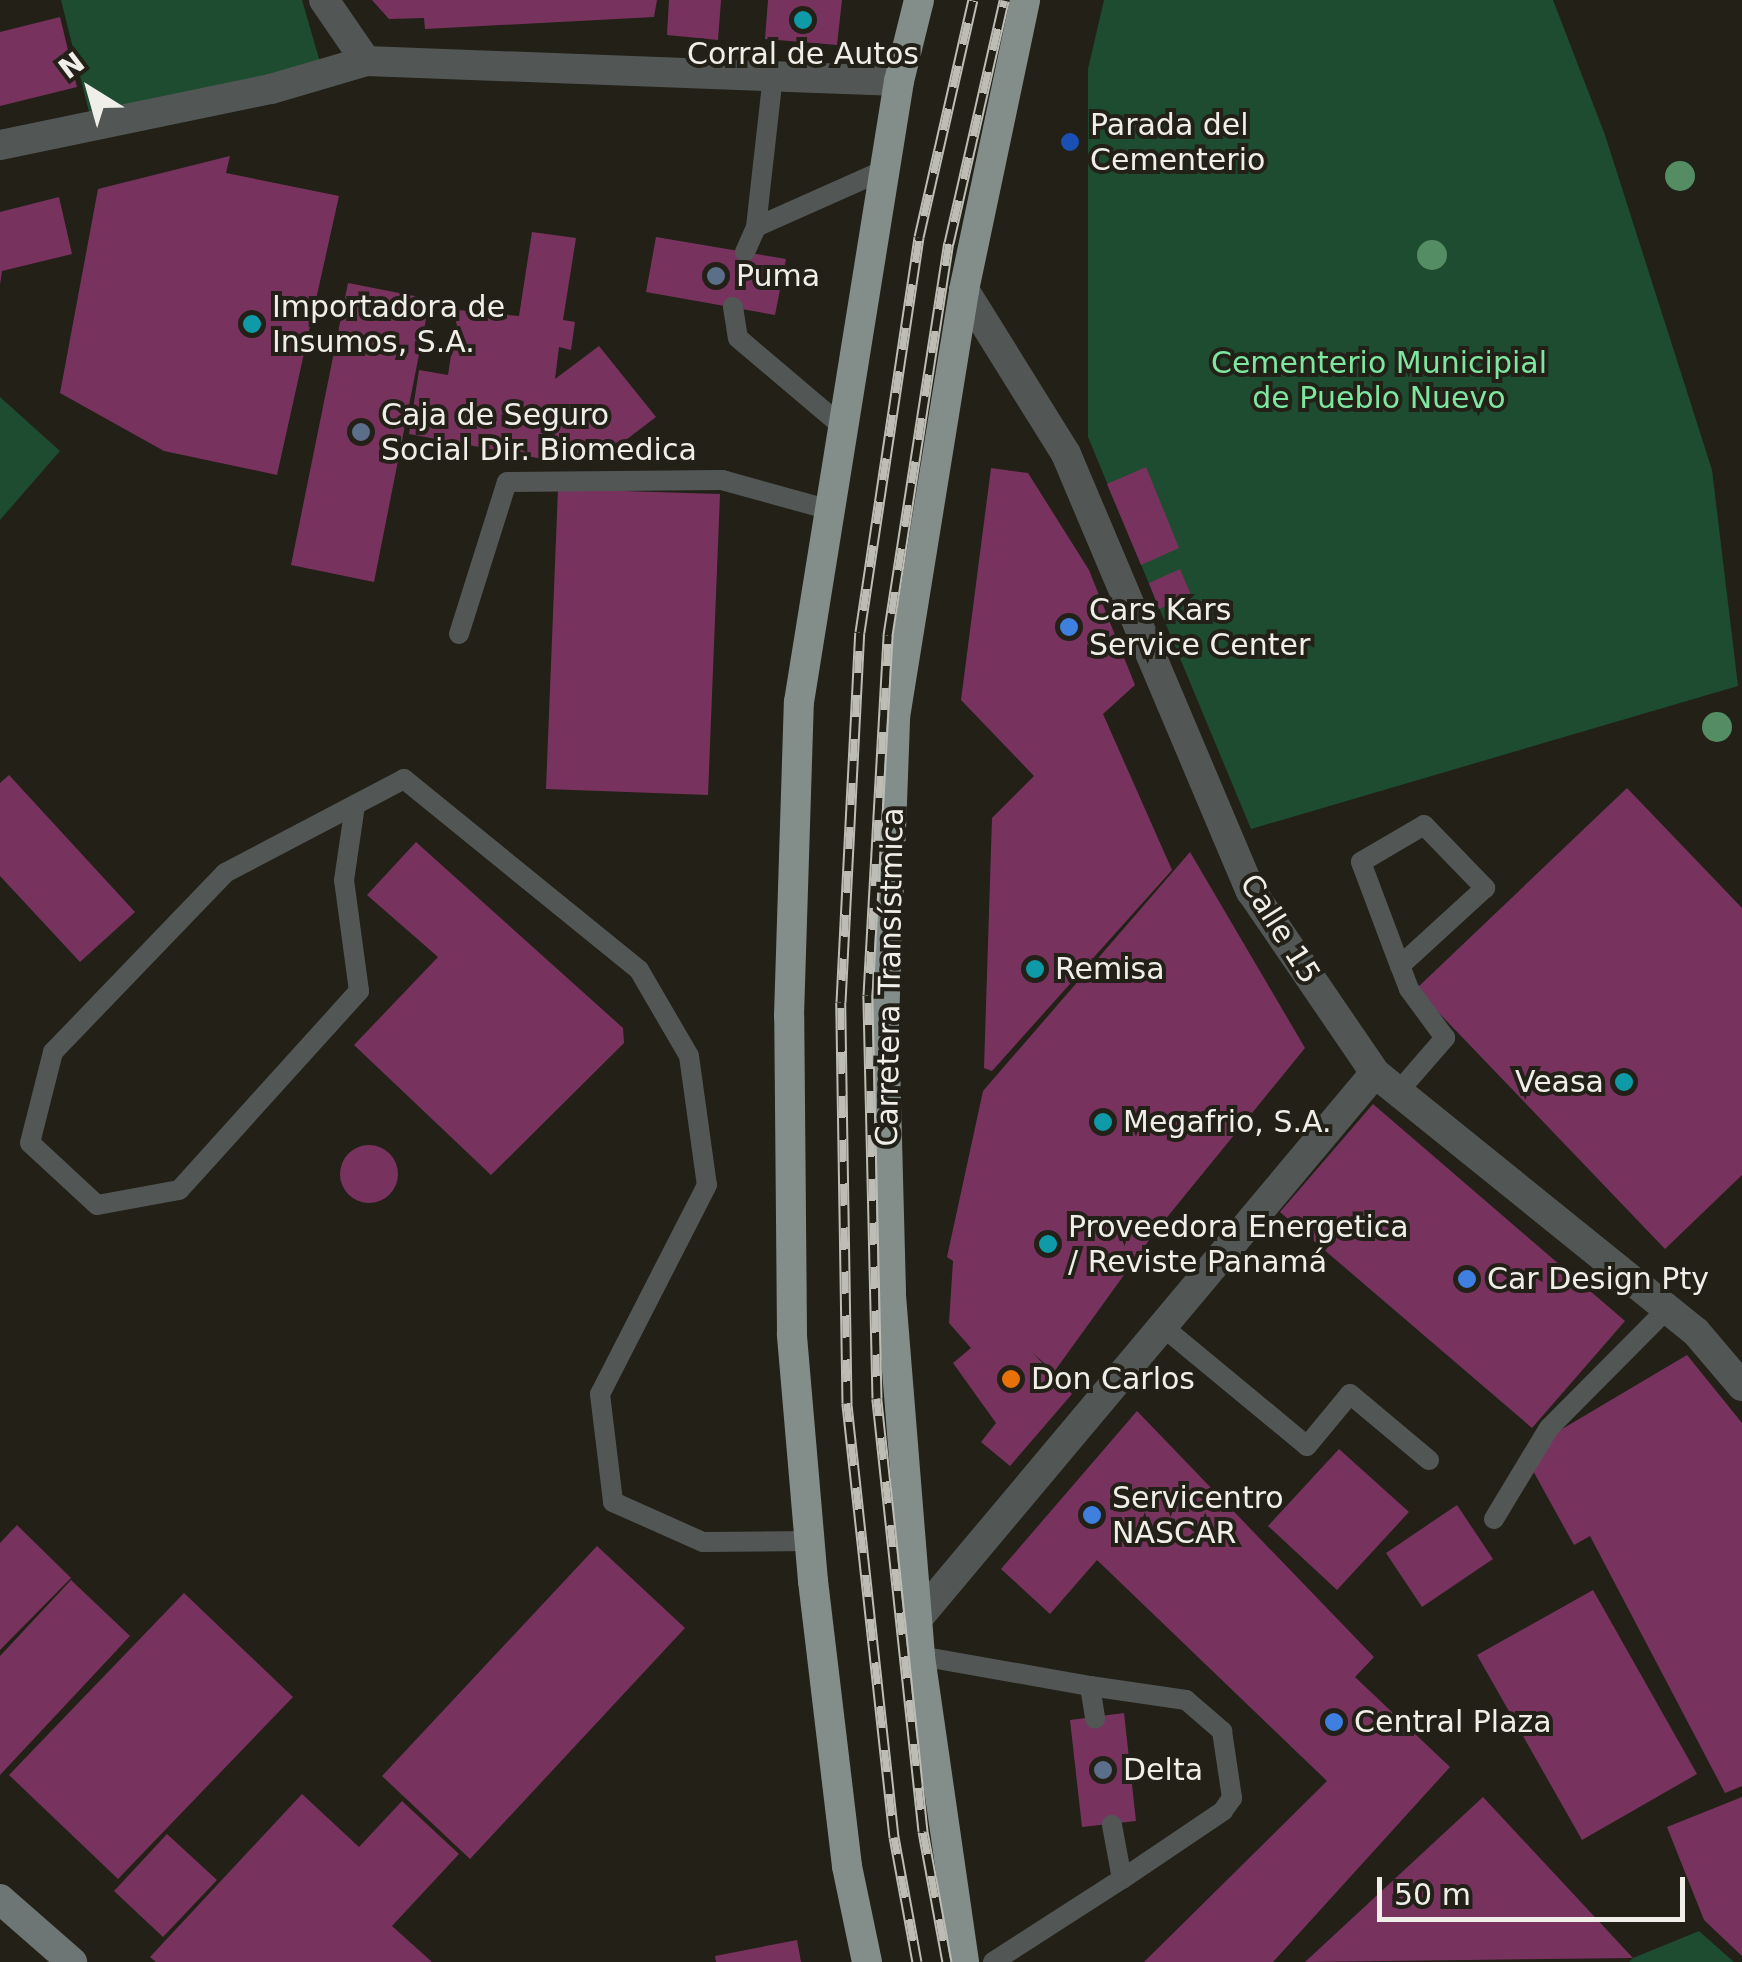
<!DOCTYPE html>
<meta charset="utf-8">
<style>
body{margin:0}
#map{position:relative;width:1742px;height:1962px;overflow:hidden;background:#222017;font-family:"DejaVu Sans",sans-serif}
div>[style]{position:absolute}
.green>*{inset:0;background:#1e4c30}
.building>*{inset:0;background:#77335e}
.round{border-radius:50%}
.lane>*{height:20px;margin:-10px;padding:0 10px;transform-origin:10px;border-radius:10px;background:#525756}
.street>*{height:30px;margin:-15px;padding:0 15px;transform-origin:15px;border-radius:15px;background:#525756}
.secondary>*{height:30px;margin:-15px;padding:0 15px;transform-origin:15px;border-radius:15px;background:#6d7674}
.primary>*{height:30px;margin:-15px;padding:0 15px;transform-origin:15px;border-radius:15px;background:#838e8b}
.rail>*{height:11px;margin-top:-5.5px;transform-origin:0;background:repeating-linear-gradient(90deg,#222017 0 22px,#bdbcb5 0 44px);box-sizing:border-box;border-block:2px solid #bdbcb5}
.trees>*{width:30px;height:30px;margin:-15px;border-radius:50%;background:#548d63}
.dots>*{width:28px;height:28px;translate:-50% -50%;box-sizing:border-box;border:5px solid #222017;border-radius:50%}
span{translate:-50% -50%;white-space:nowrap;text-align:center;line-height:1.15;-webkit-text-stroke:8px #222017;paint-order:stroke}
.poi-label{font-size:30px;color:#efeee8}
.left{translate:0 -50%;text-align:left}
.right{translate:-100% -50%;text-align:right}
.park-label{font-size:30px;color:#7de7a2}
.street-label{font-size:30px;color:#efeee8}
.north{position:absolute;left:40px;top:40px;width:100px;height:100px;-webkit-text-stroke:8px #222017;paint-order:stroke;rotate:323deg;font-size:28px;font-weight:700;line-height:40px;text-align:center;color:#efeee8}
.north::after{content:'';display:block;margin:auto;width:35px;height:45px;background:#efeee8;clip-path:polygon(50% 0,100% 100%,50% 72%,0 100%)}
.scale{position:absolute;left:1377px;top:1877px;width:308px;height:45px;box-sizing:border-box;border:5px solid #efeee8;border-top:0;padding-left:12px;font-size:30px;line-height:35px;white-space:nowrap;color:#efeee8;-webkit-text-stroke:8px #222017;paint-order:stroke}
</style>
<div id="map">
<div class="green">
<i style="clip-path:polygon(61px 0,302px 0,322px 69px,89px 112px)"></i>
<i style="clip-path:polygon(1104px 0,1553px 0,1605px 135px,1712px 470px,1738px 686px,1251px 829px,1088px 437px,1088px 69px)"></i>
<i style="clip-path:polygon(0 397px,60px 451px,0 520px)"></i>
<i style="clip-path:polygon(1699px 1931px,1734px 1962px,1629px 1962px,1633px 1958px)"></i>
</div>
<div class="building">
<i style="clip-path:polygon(372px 0,657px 0,654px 17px,425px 29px,424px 18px,389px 19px)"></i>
<i style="clip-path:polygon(669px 0,721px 0,718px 40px,667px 35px)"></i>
<i style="clip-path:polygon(768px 0,842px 0,837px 45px,765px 39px)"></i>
<i style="clip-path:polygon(60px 17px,77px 87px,0 106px,0 32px)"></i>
<i style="clip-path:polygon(230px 156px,226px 173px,339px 196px,277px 475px,164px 451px,60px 393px,98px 189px)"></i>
<i style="clip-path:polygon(59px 197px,72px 254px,2px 271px,0 285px,0 212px)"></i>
<i style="clip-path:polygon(532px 232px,576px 238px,563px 320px,575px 322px,571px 350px,559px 347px,555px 379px,599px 346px,656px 417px,606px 455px,608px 462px,543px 459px,409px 434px,419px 370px,448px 375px,458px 310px,519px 316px)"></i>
<i style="clip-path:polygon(656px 237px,786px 259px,775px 315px,646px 292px)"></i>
<i style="clip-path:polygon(348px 283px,430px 299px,374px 582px,291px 565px)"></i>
<i style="clip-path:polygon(1146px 467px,1179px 548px,1141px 565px,1107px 484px)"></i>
<i style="clip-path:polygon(991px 468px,1028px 473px,1089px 570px,1135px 685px,1103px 714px,1172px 870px,992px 1071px,984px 1068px,992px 818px,1034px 776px,961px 700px)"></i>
<i style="clip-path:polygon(558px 489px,720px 494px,708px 795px,546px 789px)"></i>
<i style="clip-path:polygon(1180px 569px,1191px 595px,1159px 609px,1149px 583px)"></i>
<i style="clip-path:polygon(9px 775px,135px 912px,80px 962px,0 876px,0 783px)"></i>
<i style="clip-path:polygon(1627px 788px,1742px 908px,1742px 1175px,1665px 1249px,1416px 989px)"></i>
<i style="clip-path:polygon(416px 842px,623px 1028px,624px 1043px,491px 1175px,354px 1045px,438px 957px,367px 895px)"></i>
<i style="clip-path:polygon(1190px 852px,1305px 1048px,1155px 1232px,1054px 1372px,1032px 1352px,1072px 1394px,1010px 1466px,981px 1442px,996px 1423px,953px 1363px,971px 1348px,949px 1323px,953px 1261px,947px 1257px,983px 1091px)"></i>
<i style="clip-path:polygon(1373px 1104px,1625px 1321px,1532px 1428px,1280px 1212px)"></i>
<i class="round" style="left:340px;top:1145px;width:58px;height:58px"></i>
<i style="clip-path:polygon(1687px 1355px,1742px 1423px,1742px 1786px,1725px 1793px,1590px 1536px,1574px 1545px,1532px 1469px,1552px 1435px)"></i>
<i style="clip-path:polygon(1137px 1411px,1374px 1657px,1355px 1677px,1450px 1767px,1273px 1962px,1144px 1962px,1327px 1781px,1097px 1560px,1050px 1614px,1001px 1569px)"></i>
<i style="clip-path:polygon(1339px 1449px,1409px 1512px,1337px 1590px,1268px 1526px)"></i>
<i style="clip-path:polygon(1457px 1505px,1493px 1559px,1422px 1607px,1386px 1553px)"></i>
<i style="clip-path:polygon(17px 1525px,71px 1578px,0 1650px,0 1543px)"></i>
<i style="clip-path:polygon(597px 1546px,685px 1628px,470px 1859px,382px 1776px)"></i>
<i style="clip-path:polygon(71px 1580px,130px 1636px,0 1775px,0 1656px)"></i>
<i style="clip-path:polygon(1593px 1590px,1697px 1774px,1582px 1840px,1477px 1655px)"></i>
<i style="clip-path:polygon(184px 1593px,293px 1697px,118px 1879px,9px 1775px)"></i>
<i style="clip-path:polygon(1124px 1713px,1136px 1821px,1082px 1827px,1070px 1720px)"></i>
<i style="clip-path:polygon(302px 1794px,359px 1847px,402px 1801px,459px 1854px,392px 1926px,432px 1962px,156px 1962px,150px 1957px)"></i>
<i style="clip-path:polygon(1483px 1797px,1633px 1958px,1305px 1962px)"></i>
<i style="clip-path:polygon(1742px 1797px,1742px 1956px,1704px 1920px,1667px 1827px)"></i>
<i style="clip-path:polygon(167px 1834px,217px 1880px,163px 1937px,114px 1891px)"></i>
<i style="clip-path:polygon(797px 1940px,801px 1962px,716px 1962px,715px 1956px)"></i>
</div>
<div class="lane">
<i style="left:756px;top:227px;width:152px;rotate:-83.6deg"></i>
<i style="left:745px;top:252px;width:27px;rotate:-66deg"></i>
<i style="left:756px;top:227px;width:140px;rotate:-24deg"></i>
<i style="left:733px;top:307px;width:31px;rotate:81deg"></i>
<i style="left:738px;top:338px;width:139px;rotate:40.3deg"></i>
<i style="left:459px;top:634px;width:159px;rotate:-72.5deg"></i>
<i style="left:507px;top:482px;width:215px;rotate:-0.5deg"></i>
<i style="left:722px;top:480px;width:112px;rotate:15.5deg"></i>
<i style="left:355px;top:805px;width:76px;rotate:98.3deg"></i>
<i style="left:344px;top:880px;width:112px;rotate:82.3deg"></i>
<i style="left:359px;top:991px;width:268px;rotate:132.1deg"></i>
<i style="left:179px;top:1190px;width:83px;rotate:169.6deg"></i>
<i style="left:97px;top:1205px;width:91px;rotate:-137.2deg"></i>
<i style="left:30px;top:1143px;width:94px;rotate:-75.8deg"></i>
<i style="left:53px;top:1052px;width:248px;rotate:-46.1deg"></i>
<i style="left:225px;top:873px;width:202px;rotate:-27.7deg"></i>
<i style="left:404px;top:779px;width:303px;rotate:39.1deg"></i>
<i style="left:639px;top:970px;width:99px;rotate:59.8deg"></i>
<i style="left:689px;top:1056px;width:130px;rotate:82.1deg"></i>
<i style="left:707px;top:1185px;width:235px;rotate:117.1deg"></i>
<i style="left:600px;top:1394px;width:109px;rotate:83.1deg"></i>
<i style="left:613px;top:1502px;width:98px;rotate:24deg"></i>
<i style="left:703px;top:1542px;width:106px;rotate:-0.5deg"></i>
<i style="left:1398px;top:1092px;width:72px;rotate:-49deg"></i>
<i style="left:1445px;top:1038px;width:61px;rotate:-126.3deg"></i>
<i style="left:1409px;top:989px;width:25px;rotate:-111deg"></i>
<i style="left:1400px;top:966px;width:111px;rotate:-110.6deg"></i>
<i style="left:1361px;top:862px;width:73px;rotate:-30.4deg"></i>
<i style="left:1424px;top:825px;width:88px;rotate:45.9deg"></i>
<i style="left:1485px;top:888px;width:115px;rotate:137.5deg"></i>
<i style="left:1162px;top:1326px;width:188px;rotate:39.6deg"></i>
<i style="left:1307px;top:1446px;width:67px;rotate:-50.4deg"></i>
<i style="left:1350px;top:1394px;width:103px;rotate:39.9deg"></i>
<i style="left:1494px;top:1519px;width:106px;rotate:-58.9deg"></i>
<i style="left:1549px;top:1428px;width:168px;rotate:-45.2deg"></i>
<i style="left:920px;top:1656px;width:173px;rotate:10deg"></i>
<i style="left:1090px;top:1686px;width:33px;rotate:81deg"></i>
<i style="left:1090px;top:1686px;width:97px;rotate:8.3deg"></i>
<i style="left:1186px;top:1700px;width:48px;rotate:40.7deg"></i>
<i style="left:1222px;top:1731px;width:68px;rotate:81.5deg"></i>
<i style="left:1232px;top:1798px;width:16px;rotate:125deg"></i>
<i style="left:1223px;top:1811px;width:122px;rotate:146deg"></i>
<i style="left:993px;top:1962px;width:153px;rotate:-32.8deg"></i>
<i style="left:1122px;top:1879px;width:55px;rotate:-100.5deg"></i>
</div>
<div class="street">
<i style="left:324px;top:0;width:74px;rotate:55.5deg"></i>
<i style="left:0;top:145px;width:277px;rotate:-11.7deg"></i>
<i style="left:271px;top:89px;width:99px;rotate:-16.4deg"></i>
<i style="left:366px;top:61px;width:533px;rotate:2.15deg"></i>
<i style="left:964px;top:290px;width:193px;rotate:58.1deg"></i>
<i style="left:1066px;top:454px;width:475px;rotate:67.1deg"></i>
<i style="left:1251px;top:891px;width:220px;rotate:55.7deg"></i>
<i style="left:1375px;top:1073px;width:412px;rotate:38.9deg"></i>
<i style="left:1696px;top:1332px;width:71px;rotate:49.6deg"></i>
<i style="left:918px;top:1618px;width:711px;rotate:-50.02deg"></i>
</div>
<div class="secondary">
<i style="left:0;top:1899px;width:96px;rotate:41.2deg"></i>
</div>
<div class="primary">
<i style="left:867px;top:1962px;width:98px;rotate:-101.8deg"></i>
<i style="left:847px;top:1866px;width:287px;rotate:-96.8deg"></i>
<i style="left:813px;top:1581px;width:248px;rotate:-94.9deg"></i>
<i style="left:792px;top:1334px;width:318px;rotate:-90.5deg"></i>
<i style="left:789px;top:1016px;width:314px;rotate:-88.2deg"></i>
<i style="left:799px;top:702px;width:629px;rotate:-80.85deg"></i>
<i style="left:899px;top:81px;width:83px;rotate:-76.1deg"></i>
<i style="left:964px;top:1962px;width:309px;rotate:-98.2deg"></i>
<i style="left:920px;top:1656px;width:365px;rotate:-94.6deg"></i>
<i style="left:891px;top:1292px;width:271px;rotate:-91.5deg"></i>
<i style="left:884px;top:1021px;width:304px;rotate:-87.9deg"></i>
<i style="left:895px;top:717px;width:433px;rotate:-80.8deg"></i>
<i style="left:964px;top:290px;width:296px;rotate:-78.1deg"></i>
</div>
<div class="rail">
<i style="left:917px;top:1962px;width:127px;rotate:-100.4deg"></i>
<i style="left:894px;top:1837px;width:437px;rotate:-96.2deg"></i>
<i style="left:847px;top:1403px;width:401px;rotate:-90.9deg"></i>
<i style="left:841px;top:1002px;width:370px;rotate:-87.1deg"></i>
<i style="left:860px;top:632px;width:399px;rotate:-81.5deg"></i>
<i style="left:919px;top:237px;width:243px;rotate:-77.2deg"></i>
<i style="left:947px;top:1962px;width:133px;rotate:-100.4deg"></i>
<i style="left:923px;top:1831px;width:435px;rotate:-96.1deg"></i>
<i style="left:877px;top:1398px;width:403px;rotate:-91.3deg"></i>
<i style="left:868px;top:995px;width:361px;rotate:-86.8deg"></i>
<i style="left:888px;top:635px;width:397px;rotate:-81.2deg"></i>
<i style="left:949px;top:243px;width:249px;rotate:-77.2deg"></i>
</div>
<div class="trees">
<i style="left:1680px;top:176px"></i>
<i style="left:1432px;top:255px"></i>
<i style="left:1717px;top:727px"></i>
</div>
<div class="dots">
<i style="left:803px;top:20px;background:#0f9aa8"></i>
<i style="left:1070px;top:142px;background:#1a4fb4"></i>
<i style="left:716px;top:276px;background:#5c6f8a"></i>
<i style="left:252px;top:324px;background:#0f9aa8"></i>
<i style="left:361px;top:432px;background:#5c6f8a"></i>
<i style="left:1069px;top:627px;background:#3f7fe0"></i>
<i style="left:1035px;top:969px;background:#0f9aa8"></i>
<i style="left:1624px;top:1082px;background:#0f9aa8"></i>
<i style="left:1103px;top:1122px;background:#0f9aa8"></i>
<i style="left:1048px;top:1244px;background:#0f9aa8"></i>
<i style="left:1467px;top:1279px;background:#3f7fe0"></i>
<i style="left:1011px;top:1379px;background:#e8710a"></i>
<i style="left:1092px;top:1515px;background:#3f7fe0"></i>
<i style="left:1334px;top:1722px;background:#3f7fe0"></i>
<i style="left:1103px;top:1770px;background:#5c6f8a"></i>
</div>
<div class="poi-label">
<span style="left:803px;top:54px">Corral de Autos</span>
<span class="left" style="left:1090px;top:142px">Parada del<br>Cementerio</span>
<span class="left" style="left:736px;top:276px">Puma</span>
<span class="left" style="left:272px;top:324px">Importadora de<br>Insumos, S.A.</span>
<span class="left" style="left:381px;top:432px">Caja de Seguro<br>Social Dir. Biomedica</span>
<span class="left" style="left:1089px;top:627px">Cars Kars<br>Service Center</span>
<span class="left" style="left:1055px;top:969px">Remisa</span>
<span class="right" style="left:1604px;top:1082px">Veasa</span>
<span class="left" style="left:1123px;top:1122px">Megafrio, S.A.</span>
<span class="left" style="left:1068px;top:1244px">Proveedora Energetica<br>/ Reviste Panamá</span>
<span class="left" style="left:1487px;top:1279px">Car Design Pty</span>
<span class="left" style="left:1031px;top:1379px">Don Carlos</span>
<span class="left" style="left:1112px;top:1515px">Servicentro<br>NASCAR</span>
<span class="left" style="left:1354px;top:1722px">Central Plaza</span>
<span class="left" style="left:1123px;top:1770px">Delta</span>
</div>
<div class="park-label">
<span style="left:1379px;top:380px">Cementerio Municipial<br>de Pueblo Nuevo</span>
</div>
<div class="street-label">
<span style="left:1280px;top:929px;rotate:58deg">Calle 15</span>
<span style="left:890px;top:977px;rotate:-89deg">Carretera Transístmica</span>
</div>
<div class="north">N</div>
<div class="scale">50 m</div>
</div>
